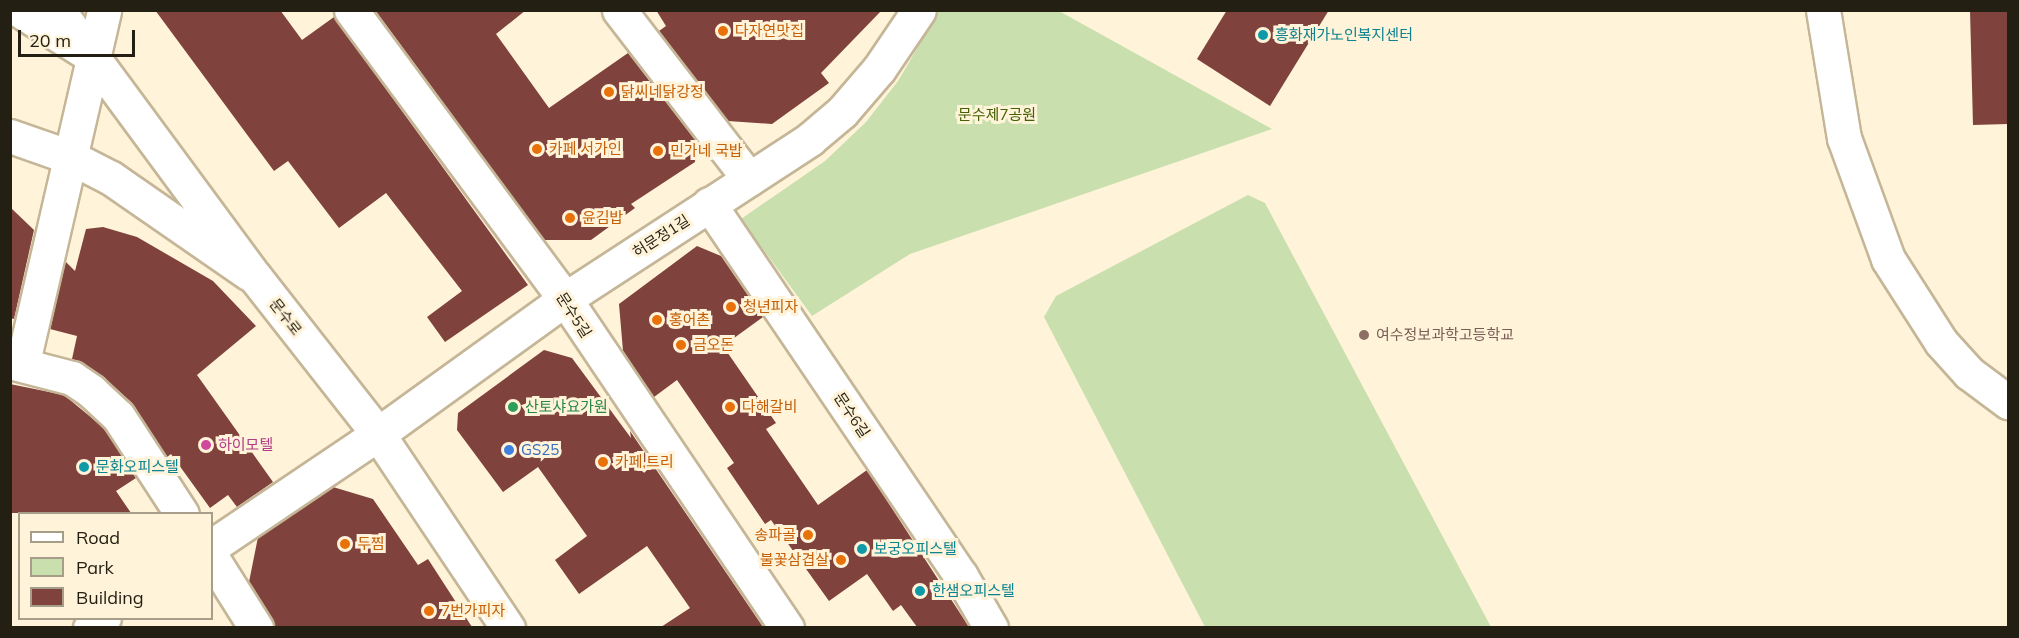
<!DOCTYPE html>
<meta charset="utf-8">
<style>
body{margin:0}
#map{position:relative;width:2019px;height:638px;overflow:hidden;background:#fff3d9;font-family:Mulish,"Noto Sans KR",sans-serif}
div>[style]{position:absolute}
.green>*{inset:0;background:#c9e0ae}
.building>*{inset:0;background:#7f423c}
.roads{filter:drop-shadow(2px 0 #c5b697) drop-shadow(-2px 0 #c5b697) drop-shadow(0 2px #c5b697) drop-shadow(0 -2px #c5b697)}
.street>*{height:33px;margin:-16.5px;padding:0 16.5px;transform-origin:16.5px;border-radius:16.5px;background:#fff}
.secondary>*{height:33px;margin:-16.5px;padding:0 16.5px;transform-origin:16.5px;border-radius:16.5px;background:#fff}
.dots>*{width:16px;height:16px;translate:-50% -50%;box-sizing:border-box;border:3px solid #fff3d9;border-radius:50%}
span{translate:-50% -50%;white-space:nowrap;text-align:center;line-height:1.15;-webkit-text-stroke:6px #fff3d9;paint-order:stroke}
.food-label{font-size:15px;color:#c56008}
.left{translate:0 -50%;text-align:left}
.right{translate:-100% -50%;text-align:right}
.culture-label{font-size:15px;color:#0d838f}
.park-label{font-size:15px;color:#436104}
.street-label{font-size:15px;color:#241f13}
.education-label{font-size:15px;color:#785e54}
.leisure-label{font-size:15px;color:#27864d}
.hotel-label{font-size:15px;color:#b23c85}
.shop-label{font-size:15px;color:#366cbe}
.frame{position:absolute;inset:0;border:12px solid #241f13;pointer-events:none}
.legend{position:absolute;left:18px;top:512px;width:195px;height:108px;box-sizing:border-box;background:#fff3d9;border:2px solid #a79e8a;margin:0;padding:8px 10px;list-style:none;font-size:18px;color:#241f13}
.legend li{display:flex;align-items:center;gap:12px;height:30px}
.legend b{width:30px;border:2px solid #a79e8a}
.scale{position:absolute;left:18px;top:30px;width:117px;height:27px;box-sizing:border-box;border:3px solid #241f13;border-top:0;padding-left:8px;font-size:18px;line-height:21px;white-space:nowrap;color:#241f13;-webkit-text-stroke:4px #fff3d9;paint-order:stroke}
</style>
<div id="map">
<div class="green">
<i style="clip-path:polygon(939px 11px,1059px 11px,1272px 129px,910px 254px,812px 316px,741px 219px,825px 161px,866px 122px,898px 81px)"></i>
<i style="clip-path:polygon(1248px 195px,1265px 203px,1491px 627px,1205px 627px,1044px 317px,1056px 296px)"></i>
</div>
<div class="building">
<i style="clip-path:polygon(155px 10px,280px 10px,302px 40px,334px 17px,528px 285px,445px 342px,427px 317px,462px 291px,386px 193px,339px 228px,288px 161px,274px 171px)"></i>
<i style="clip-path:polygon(375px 10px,526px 10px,496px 34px,549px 108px,628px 53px,696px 141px,695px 162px,631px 204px,635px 208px,591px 240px,544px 240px)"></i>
<i style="clip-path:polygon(656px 10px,882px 10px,821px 73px,829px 83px,772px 124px,728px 121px,659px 31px,666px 26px)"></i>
<i style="clip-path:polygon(1227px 10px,1329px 10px,1270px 106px,1197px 59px)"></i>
<i style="clip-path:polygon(1970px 10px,2008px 10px,2008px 124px,1973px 125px)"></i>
<i style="clip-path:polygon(10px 207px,34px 230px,14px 319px,10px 318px)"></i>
<i style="clip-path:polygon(103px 227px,137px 237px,213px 281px,256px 326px,197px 375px,273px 482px,237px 507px,228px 495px,210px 508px,171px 454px,167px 457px,131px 402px,102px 376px,72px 359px,77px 336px,50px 329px,65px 261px,75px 271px,86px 229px)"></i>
<i style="clip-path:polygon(697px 246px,721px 256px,763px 317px,723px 346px,776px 423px,766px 429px,818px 505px,867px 470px,969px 627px,917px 627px,901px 605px,893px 611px,867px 574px,829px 601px,771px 520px,765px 524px,727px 468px,734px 463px,677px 380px,654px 397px,623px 351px,619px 304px)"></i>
<i style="clip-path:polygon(544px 350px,572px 358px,631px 438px,630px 431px,763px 627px,661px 627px,690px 608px,647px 546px,579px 594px,555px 560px,587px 536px,538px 467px,503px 492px,457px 430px,458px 413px)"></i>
<i style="clip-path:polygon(10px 384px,64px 395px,104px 428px,136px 478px,116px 491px,131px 513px,10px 513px)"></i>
<i style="clip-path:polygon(333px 487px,373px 499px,418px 565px,428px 559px,472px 627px,275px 627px,249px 582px,258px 537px)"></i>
</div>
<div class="roads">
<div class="street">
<i style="left:19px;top:10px;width:88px;rotate:32.4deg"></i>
<i style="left:351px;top:10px;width:360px;rotate:53.5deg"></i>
<i style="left:565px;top:299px;width:397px;rotate:56deg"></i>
<i style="left:619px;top:10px;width:213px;rotate:52.4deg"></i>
<i style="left:1823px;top:10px;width:130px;rotate:80.7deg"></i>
<i style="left:1844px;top:138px;width:129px;rotate:70deg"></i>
<i style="left:1888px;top:259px;width:98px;rotate:57.4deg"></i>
<i style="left:1941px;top:342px;width:42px;rotate:47.9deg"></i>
<i style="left:1969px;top:373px;width:49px;rotate:36.6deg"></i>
<i style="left:10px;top:136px;width:64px;rotate:19.3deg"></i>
<i style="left:70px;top:157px;width:46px;rotate:27.1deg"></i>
<i style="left:111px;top:178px;width:167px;rotate:34.7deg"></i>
<i style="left:709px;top:204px;width:449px;rotate:55.9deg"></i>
<i style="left:961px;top:576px;width:60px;rotate:60deg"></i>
<i style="left:10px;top:362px;width:64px;rotate:14.5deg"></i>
<i style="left:72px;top:378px;width:23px;rotate:34deg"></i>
<i style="left:91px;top:391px;width:37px;rotate:43deg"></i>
<i style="left:118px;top:416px;width:117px;rotate:56.9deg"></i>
<i style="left:23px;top:362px;width:361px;rotate:-77deg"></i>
<i style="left:212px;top:546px;width:200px;rotate:-34deg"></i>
<i style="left:378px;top:434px;width:231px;rotate:-35.8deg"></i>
<i style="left:565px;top:299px;width:293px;rotate:-33.1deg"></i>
<i style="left:810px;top:139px;width:42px;rotate:-40.2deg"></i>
<i style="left:842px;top:112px;width:57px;rotate:-49.3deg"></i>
<i style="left:879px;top:69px;width:71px;rotate:-55.9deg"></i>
<i style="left:212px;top:558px;width:83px;rotate:57.8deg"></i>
<i style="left:90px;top:628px;width:17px;rotate:-36deg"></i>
</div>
<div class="secondary">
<i style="left:58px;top:10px;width:332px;rotate:53.6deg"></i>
<i style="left:255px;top:277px;width:199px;rotate:51.9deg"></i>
<i style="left:378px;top:434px;width:234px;rotate:56.2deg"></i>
</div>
</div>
<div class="dots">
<i style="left:723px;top:31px;background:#e8710a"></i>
<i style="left:1263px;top:35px;background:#0f9aa8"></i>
<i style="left:609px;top:92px;background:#e8710a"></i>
<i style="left:537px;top:149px;background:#e8710a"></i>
<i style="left:658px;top:151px;background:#e8710a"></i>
<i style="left:570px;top:218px;background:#e8710a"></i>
<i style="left:731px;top:307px;background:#e8710a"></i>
<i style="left:657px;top:320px;background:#e8710a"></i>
<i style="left:1364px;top:335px;background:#8d6e63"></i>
<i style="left:681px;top:345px;background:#e8710a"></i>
<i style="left:513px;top:407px;background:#2e9e5b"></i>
<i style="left:730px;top:407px;background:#e8710a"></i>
<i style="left:206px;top:445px;background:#d1479c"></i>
<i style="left:509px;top:450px;background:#3f7fe0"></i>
<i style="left:603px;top:462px;background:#e8710a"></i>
<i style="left:84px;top:467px;background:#0f9aa8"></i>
<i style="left:808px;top:535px;background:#e8710a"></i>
<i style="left:345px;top:544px;background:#e8710a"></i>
<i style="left:862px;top:549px;background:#0f9aa8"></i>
<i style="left:841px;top:560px;background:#e8710a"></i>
<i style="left:920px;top:591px;background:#0f9aa8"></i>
<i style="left:429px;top:611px;background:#e8710a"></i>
</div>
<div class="food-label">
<span class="left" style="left:735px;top:31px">다자연맛집</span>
<span class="left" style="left:621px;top:92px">닭씨네닭강정</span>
<span class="left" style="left:549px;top:149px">카페 서가인</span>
<span class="left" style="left:670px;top:151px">민가네 국밥</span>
<span class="left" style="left:582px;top:218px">윤김밥</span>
<span class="left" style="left:743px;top:307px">청년피자</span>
<span class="left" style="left:669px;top:320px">홍어촌</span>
<span class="left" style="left:693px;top:345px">금오돈</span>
<span class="left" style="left:742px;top:407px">다해갈비</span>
<span class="left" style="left:615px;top:462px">카페,트리</span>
<span class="right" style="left:796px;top:535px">송파골</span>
<span class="left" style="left:357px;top:544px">두찜</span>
<span class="right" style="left:829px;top:560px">불꽃삼겹살</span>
<span class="left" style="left:441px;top:611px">7번가피자</span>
</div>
<div class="culture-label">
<span class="left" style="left:1275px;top:35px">흥화재가노인복지센터</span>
<span class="left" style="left:96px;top:467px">문화오피스텔</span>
<span class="left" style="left:874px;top:549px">보궁오피스텔</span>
<span class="left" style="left:932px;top:591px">한샘오피스텔</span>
</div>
<div class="park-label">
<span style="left:997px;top:115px">문수제7공원</span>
</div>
<div class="street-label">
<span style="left:661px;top:236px;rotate:-33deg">허문정1길</span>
<span style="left:574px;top:315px;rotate:57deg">문수5길</span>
<span style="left:286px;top:317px;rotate:52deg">문수로</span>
<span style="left:852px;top:415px;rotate:56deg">문수6길</span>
</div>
<div class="education-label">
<span class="left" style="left:1376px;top:335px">여수정보과학고등학교</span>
</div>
<div class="leisure-label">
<span class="left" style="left:525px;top:407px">산토샤요가원</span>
</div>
<div class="hotel-label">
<span class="left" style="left:218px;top:445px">하이모텔</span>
</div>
<div class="shop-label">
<span class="left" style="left:521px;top:450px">GS25</span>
</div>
<div class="frame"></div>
<ul class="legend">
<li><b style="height:8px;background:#fff"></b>Road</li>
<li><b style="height:16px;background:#c9e0ae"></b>Park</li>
<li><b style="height:16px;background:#7f423c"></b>Building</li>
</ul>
<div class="scale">20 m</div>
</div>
